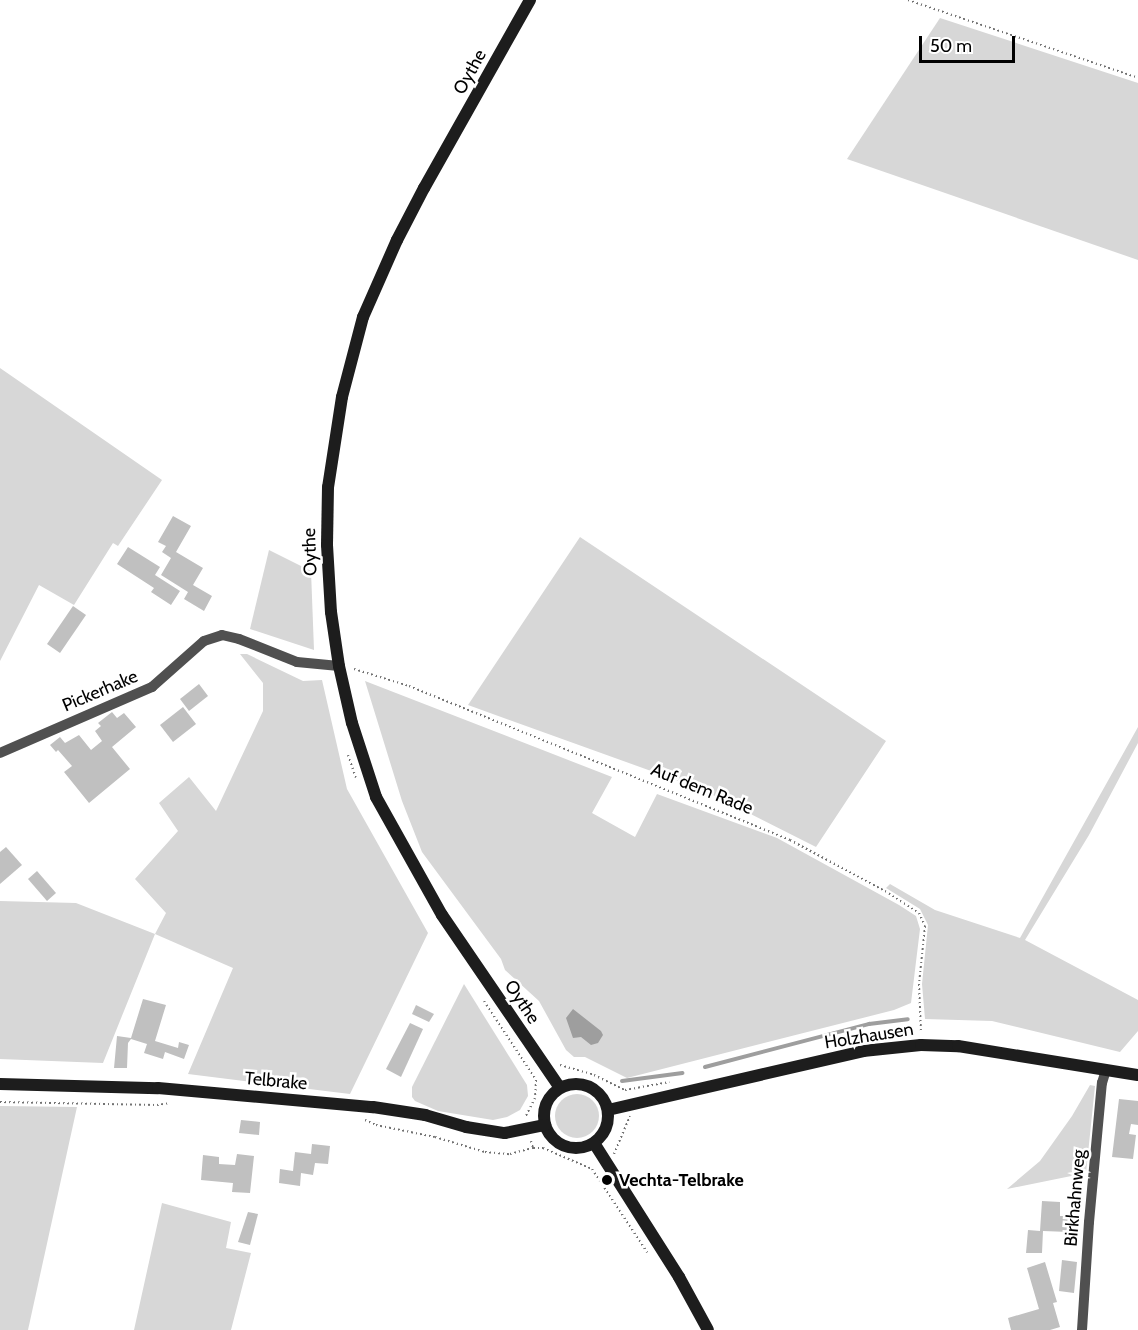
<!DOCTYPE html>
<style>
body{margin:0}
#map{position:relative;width:1138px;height:1330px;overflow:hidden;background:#fff;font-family:Cabin,sans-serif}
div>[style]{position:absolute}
.green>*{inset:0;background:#d7d7d7}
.round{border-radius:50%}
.water>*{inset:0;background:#9e9e9e}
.stream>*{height:4px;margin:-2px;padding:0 2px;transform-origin:2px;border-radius:2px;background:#9e9e9e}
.building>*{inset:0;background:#c0c0c0}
.path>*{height:2px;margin-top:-1px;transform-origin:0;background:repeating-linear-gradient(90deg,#727272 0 1.5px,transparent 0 4.5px)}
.street>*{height:10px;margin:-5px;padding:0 5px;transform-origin:5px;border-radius:5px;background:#505050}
.secondary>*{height:12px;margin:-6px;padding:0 6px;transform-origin:6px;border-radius:6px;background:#1d1d1d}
.secondary>.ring{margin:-6px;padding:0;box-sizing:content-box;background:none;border:12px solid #1d1d1d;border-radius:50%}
.dots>*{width:16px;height:16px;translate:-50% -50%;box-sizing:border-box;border:3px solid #fff;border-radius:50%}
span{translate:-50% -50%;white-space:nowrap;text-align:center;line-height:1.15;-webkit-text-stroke:5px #fff;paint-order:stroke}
.street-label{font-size:18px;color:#000}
.poi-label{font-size:18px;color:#000;font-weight:700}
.left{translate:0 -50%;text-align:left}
.scale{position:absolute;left:919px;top:36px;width:96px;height:27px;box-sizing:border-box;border:3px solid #000;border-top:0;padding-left:8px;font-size:18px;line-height:21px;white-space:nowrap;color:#000;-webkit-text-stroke:4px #fff;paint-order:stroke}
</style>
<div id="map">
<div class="green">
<i style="clip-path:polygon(940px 18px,1138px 83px,1138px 260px,847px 159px)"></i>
<i style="clip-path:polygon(0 368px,162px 480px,118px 546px,113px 543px,74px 605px,39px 585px,0 661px)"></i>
<i style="clip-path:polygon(580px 537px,886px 741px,816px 847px,701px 789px,468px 705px)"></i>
<i style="clip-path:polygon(269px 550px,311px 571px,314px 650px,250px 629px)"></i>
<i style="clip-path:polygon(240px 654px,247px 654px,303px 681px,322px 680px,347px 789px,428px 933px,350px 1094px,188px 1074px,233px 968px,155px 934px,103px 1063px,0 1059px,0 901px,76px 903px,155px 934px,166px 913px,135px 879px,178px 831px,159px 803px,189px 777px,216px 811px,263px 711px,263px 683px)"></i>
<i style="clip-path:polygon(365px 681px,612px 777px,592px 813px,635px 837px,657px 794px,777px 838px,899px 905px,916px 916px,920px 929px,911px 1003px,894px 1010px,627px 1078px,585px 1057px,574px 1057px,566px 1050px,539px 1001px,505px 970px,501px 959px,422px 852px,402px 801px)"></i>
<i style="clip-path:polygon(1138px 727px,1138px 743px,1089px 835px,1025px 940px,1138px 1000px,1138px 1031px,1120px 1052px,992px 1021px,925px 1019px,922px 984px,928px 925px,920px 909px,886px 888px,890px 884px,935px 910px,1020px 938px)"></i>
<i style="clip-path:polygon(464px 984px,527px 1085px,528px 1096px,520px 1110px,507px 1117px,493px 1120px,438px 1111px,415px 1101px,412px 1097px,412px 1087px)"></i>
<i style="clip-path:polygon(1090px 1085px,1095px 1086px,1086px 1173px,1007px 1189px,1040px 1161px,1072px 1116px)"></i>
<i class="round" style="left:555px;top:1094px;width:44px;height:44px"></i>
<i style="clip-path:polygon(0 1106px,77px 1107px,28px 1330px,0 1330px)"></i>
<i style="clip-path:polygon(162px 1203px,231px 1222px,226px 1248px,251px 1253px,231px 1330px,134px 1330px)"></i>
</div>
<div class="water">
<i style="clip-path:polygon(573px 1009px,601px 1031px,603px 1035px,598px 1043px,591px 1045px,581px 1037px,573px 1038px,566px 1018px)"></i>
</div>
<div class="stream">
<i style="left:705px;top:1067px;width:170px;rotate:-14.7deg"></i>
<i style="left:869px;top:1024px;width:39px;rotate:-7deg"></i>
<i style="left:622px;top:1081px;width:61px;rotate:-7.6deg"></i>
</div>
<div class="building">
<i style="clip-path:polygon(173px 516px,191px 526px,176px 552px,203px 568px,193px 585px,212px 596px,204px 611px,184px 599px,188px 592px,161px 575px,171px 558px,162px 552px,166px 546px,158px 542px)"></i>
<i style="clip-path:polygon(128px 547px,160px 567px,155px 575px,180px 591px,171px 605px,151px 592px,154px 588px,117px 564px)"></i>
<i style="clip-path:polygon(73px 606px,86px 615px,60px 653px,47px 644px)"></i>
<i style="clip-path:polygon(199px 684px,208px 696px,189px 711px,180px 699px)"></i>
<i style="clip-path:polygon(183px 707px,196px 724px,173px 742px,160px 725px)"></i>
<i style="clip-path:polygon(112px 712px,117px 718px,124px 713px,136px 727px,112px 747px,130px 769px,89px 803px,64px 772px,72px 766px,58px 750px,56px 752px,50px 745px,60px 737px,65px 743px,79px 735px,91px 750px,102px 741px,95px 731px,101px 726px,98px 723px)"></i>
<i style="clip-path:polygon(6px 847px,22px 865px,0 884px,0 852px)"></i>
<i style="clip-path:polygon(37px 871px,56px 893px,47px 901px,28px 879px)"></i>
<i style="clip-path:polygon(143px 999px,166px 1005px,155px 1041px,178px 1048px,179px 1042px,189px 1045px,184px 1059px,165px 1052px,163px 1059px,144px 1053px,147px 1044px,131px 1039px,128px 1043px,127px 1068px,114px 1068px,117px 1036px,131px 1038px)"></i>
<i style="clip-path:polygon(416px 1005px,434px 1014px,429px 1022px,412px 1014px)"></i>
<i style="clip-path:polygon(410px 1023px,423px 1029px,401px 1077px,386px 1069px)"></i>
<i style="clip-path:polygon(1119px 1099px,1138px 1101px,1138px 1125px,1131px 1124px,1129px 1134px,1136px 1135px,1133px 1159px,1112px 1157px)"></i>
<i style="clip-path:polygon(241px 1120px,260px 1122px,259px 1135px,239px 1133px)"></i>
<i style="clip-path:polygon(312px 1144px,330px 1146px,328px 1164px,315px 1163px,313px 1175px,301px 1173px,300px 1186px,279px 1183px,280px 1169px,293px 1171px,295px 1152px,311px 1154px)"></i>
<i style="clip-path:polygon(237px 1154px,254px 1156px,250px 1193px,232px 1192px,233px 1183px,201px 1180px,203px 1155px,219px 1157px,219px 1164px,235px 1165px)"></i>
<i style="clip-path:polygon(1042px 1201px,1060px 1202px,1060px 1216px,1070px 1216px,1069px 1232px,1043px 1231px,1042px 1253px,1026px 1253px,1028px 1230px,1040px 1231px)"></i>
<i style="clip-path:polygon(248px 1212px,258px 1214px,250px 1245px,238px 1242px)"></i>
<i style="clip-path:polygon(1062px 1260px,1077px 1262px,1074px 1293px,1059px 1291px)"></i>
<i style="clip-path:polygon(1045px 1262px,1057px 1302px,1053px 1303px,1060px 1327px,1050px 1330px,1011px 1330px,1008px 1318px,1039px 1309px,1027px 1268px)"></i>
</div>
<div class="path">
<i style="left:908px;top:0;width:243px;rotate:18.7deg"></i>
<i style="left:354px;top:669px;width:58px;rotate:17.2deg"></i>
<i style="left:409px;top:686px;width:411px;rotate:22deg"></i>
<i style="left:790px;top:840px;width:108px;rotate:28.2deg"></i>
<i style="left:885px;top:891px;width:40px;rotate:32.9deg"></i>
<i style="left:919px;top:913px;width:14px;rotate:65deg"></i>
<i style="left:925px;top:926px;width:58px;rotate:95.9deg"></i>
<i style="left:919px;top:984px;width:48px;rotate:87.6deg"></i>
<i style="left:348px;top:755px;width:24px;rotate:71deg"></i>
<i style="left:484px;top:1001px;width:95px;rotate:56.6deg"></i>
<i style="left:536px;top:1080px;width:18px;rotate:93deg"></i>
<i style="left:535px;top:1098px;width:22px;rotate:117deg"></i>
<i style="left:560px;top:1065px;width:35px;rotate:16deg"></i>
<i style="left:594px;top:1075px;width:34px;rotate:26deg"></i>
<i style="left:625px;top:1090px;width:45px;rotate:-10.3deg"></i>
<i style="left:0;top:1102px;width:157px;rotate:1.1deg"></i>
<i style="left:157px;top:1105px;width:12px;rotate:-9deg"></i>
<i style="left:365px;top:1120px;width:12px;rotate:24deg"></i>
<i style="left:376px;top:1125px;width:60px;rotate:11.5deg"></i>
<i style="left:435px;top:1137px;width:52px;rotate:16.7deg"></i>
<i style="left:485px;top:1152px;width:25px;rotate:5deg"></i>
<i style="left:510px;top:1154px;width:24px;rotate:-15deg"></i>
<i style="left:531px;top:1141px;width:7px;rotate:74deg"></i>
<i style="left:533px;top:1148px;width:10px"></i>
<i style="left:543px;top:1148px;width:53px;rotate:23.2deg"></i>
<i style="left:592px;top:1169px;width:100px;rotate:56.5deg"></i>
<i style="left:614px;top:1154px;width:41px;rotate:-67.2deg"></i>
</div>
<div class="street">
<i style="left:0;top:753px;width:166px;rotate:-23.5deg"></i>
<i style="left:152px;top:687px;width:69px;rotate:-41.5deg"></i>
<i style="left:204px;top:641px;width:19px;rotate:-18deg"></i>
<i style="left:222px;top:635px;width:17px;rotate:13deg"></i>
<i style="left:239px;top:639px;width:62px;rotate:21.6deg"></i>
<i style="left:297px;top:662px;width:42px;rotate:5.4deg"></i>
<i style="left:1082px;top:1330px;width:108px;rotate:-86.3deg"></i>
<i style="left:1089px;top:1222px;width:140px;rotate:-84.7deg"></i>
<i style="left:1102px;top:1083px;width:14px;rotate:-73deg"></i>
</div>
<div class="secondary">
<i style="left:530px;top:0;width:216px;rotate:119.4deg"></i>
<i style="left:424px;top:188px;width:59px;rotate:117.4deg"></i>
<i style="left:397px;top:240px;width:84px;rotate:113.8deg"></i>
<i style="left:363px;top:317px;width:83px;rotate:104.7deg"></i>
<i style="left:342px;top:397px;width:91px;rotate:98.8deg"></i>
<i style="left:328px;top:487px;width:58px;rotate:91deg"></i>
<i style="left:327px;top:545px;width:67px;rotate:86.6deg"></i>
<i style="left:331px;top:612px;width:55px;rotate:81.6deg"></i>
<i style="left:339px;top:666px;width:58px;rotate:77.2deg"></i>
<i style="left:352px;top:723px;width:78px;rotate:72deg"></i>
<i style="left:376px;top:797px;width:135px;rotate:60.8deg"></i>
<i style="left:442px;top:915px;width:209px;rotate:55.7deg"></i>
<i class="ring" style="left:544px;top:1084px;width:52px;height:52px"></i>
<i style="left:0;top:1084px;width:158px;rotate:1.5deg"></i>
<i style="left:158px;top:1088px;width:216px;rotate:5.1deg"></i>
<i style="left:373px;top:1107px;width:53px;rotate:8.7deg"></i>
<i style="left:425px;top:1115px;width:43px;rotate:16.3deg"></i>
<i style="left:466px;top:1127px;width:39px;rotate:9deg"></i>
<i style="left:505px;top:1133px;width:41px;rotate:-11.3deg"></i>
<i style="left:608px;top:1110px;width:262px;rotate:-13deg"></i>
<i style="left:863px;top:1051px;width:58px;rotate:-5.9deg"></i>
<i style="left:921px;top:1045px;width:37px;rotate:2deg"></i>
<i style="left:958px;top:1046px;width:182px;rotate:9.2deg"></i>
<i style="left:594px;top:1143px;width:159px;rotate:57.6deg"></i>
<i style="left:679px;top:1277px;width:60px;rotate:61.3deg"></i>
</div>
<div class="dots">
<i style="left:607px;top:1180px;background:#000"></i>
</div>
<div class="street-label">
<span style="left:470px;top:72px;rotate:-61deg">Oythe</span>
<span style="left:310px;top:552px;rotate:-92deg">Oythe</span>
<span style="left:100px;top:691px;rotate:-23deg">Pickerhake</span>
<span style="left:702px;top:789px;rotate:22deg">Auf dem Rade</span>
<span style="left:522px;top:1002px;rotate:56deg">Oythe</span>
<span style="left:869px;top:1036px;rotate:-9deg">Holzhausen</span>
<span style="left:276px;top:1081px;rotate:5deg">Telbrake</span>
<span style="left:1075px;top:1198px;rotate:-85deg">Birkhahnweg</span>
</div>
<div class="poi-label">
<span class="left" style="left:619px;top:1180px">Vechta-Telbrake</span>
</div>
<div class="scale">50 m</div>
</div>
